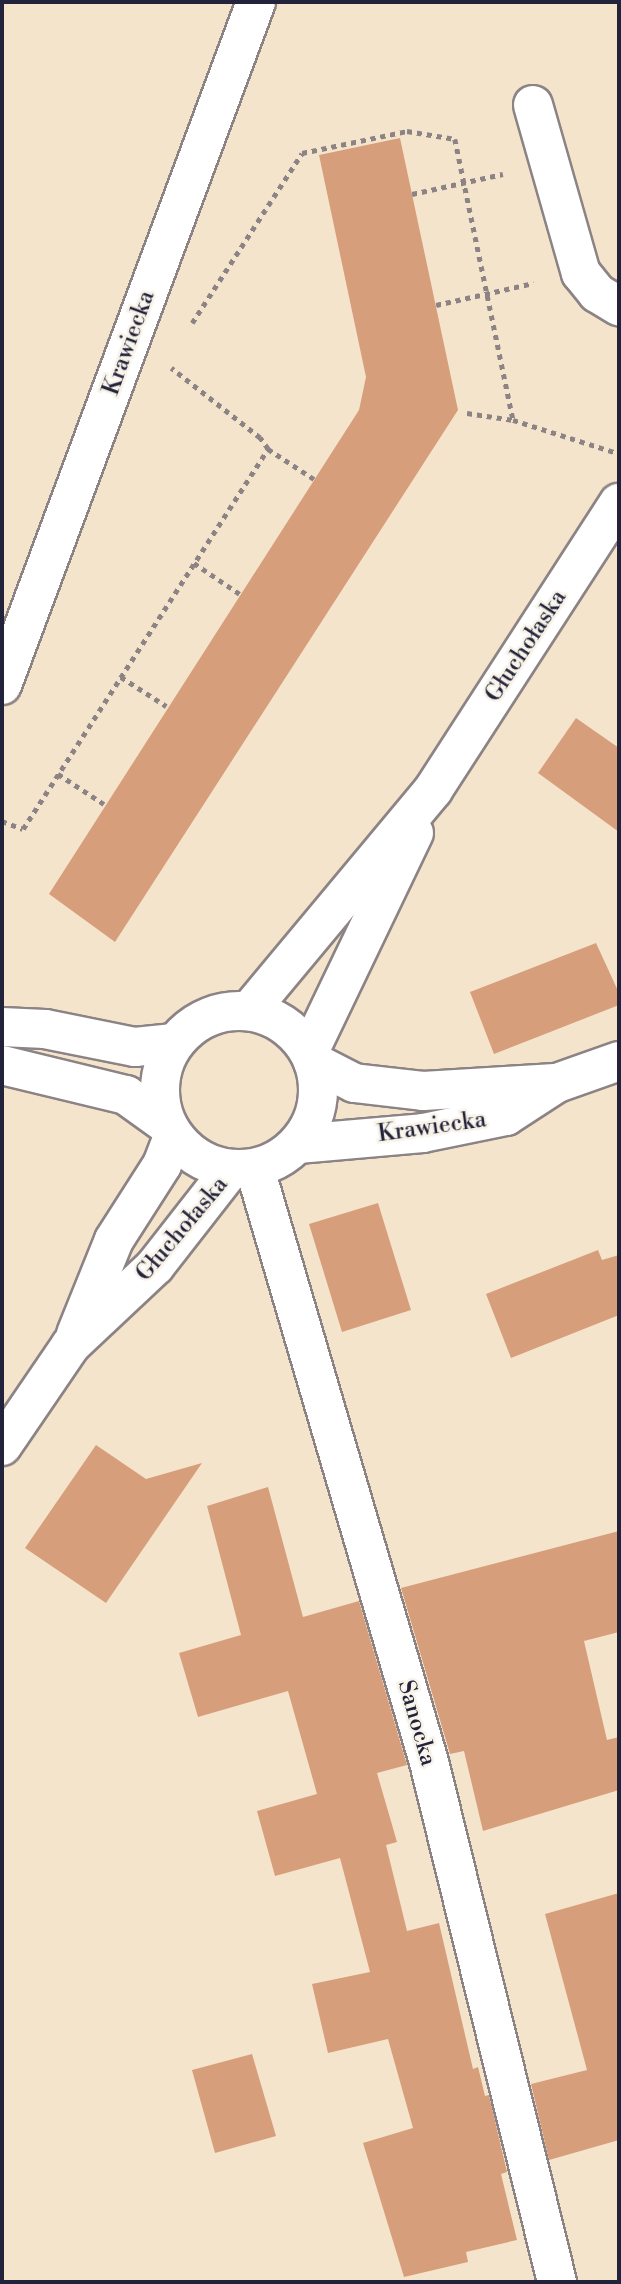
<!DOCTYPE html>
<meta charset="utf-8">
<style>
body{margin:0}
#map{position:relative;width:621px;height:2284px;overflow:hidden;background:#f5e4cc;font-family:"Libre Bodoni",serif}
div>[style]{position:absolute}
.building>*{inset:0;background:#d79e7b}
.path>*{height:4.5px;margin-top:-2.25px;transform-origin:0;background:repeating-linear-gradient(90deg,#8c8384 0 5px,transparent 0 10px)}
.roads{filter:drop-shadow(2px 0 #8c8384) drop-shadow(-2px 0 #8c8384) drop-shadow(0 2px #8c8384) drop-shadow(0 -2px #8c8384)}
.minor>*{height:38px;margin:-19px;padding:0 19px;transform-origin:19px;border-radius:19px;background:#fff}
.minor>.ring{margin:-19px;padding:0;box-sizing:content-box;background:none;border:38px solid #fff;border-radius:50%}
span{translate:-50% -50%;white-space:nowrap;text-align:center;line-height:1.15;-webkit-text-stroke:5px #f7f3e8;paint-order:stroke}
.street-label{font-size:23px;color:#22223b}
.frame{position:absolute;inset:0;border:4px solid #22223b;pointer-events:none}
</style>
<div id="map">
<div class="building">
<i style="clip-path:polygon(400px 138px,458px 410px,115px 942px,49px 894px,359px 410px,366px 377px,319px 155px)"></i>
<i style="clip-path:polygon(576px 718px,619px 748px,619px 832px,538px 773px)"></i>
<i style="clip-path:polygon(596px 943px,619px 993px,619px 1005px,494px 1054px,470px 992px)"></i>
<i style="clip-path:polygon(378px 1203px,411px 1310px,342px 1332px,309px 1224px)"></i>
<i style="clip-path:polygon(598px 1250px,602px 1260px,619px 1255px,619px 1315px,511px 1358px,486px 1294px)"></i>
<i style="clip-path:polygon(96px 1445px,146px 1479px,202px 1463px,106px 1603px,25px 1548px)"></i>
<i style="clip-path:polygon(268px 1487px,303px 1617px,359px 1601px,407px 1765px,377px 1773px,397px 1842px,386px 1845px,407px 1931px,439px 1923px,473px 2069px,478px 2067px,485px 2096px,489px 2095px,507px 2172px,501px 2174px,517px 2240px,466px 2252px,468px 2262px,404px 2277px,363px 2143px,413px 2128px,388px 2039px,328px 2053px,312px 1984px,370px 1972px,340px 1858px,275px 1876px,257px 1811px,317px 1794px,288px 1691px,198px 1717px,179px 1653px,241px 1635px,207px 1506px)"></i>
<i style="clip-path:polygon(619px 1531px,619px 1632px,584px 1641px,607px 1740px,619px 1737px,619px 1790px,483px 1831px,464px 1751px,450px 1754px,401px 1588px)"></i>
<i style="clip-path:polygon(619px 1893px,619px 2140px,549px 2160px,531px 2084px,587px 2070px,545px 1914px)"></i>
<i style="clip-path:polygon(252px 2054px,276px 2136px,215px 2153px,192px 2070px)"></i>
</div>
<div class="path">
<i style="left:412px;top:194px;width:93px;rotate:-12.4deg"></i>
<i style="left:436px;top:305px;width:100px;rotate:-12.7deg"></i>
<i style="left:192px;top:323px;width:202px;rotate:-57.1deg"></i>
<i style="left:302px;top:153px;width:107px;rotate:-11.8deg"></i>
<i style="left:407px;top:131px;width:49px;rotate:9.5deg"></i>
<i style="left:455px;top:139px;width:287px;rotate:78.3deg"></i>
<i style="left:513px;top:420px;width:109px;rotate:17.6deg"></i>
<i style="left:467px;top:413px;width:47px;rotate:8.7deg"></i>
<i style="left:268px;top:449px;width:55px;rotate:33.1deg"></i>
<i style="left:194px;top:563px;width:55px;rotate:34deg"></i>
<i style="left:121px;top:677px;width:54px;rotate:32.8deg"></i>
<i style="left:58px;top:774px;width:55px;rotate:33.1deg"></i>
<i style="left:2px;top:821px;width:22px;rotate:21deg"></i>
<i style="left:23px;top:829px;width:452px;rotate:-57.2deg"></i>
<i style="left:268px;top:449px;width:14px;rotate:-126deg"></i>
<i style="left:260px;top:438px;width:113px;rotate:-141.8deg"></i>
</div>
<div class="roads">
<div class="minor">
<i style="left:533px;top:105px;width:175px;rotate:74.1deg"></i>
<i style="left:581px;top:273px;width:26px;rotate:51deg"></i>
<i style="left:597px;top:293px;width:26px;rotate:31deg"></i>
<i style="left:2px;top:685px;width:729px;rotate:-69.6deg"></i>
<i class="ring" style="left:160px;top:1011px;width:120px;height:120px"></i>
<i style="left:249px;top:1011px;width:288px;rotate:-50.2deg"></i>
<i style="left:433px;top:790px;width:342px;rotate:-57.1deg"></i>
<i style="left:2px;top:1027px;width:43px;rotate:2.7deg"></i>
<i style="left:45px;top:1029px;width:92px;rotate:11.3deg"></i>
<i style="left:135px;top:1047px;width:39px;rotate:-6deg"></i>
<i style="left:309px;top:1052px;width:243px;rotate:-64.4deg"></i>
<i style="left:313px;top:1062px;width:46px;rotate:27.1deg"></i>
<i style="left:354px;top:1083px;width:69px;rotate:6.6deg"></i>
<i style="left:423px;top:1091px;width:132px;rotate:-3.5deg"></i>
<i style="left:2px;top:1065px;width:128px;rotate:13.6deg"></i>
<i style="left:126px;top:1095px;width:49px;rotate:35.9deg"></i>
<i style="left:298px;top:1144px;width:125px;rotate:-5deg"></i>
<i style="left:423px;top:1133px;width:85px;rotate:-11.6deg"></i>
<i style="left:506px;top:1116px;width:61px;rotate:-32.9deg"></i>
<i style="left:557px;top:1083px;width:66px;rotate:-19.5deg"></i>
<i style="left:255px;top:1169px;width:618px;rotate:73.65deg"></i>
<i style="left:429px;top:1762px;width:536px;rotate:76.17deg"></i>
<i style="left:76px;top:1334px;width:101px;rotate:-68deg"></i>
<i style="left:114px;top:1240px;width:89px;rotate:-57.4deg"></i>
<i style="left:162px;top:1165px;width:30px;rotate:-69deg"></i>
<i style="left:2px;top:1446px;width:122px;rotate:-55.7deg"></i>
<i style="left:71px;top:1345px;width:115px;rotate:-43.2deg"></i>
<i style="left:155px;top:1266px;width:122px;rotate:-52deg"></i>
</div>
</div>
<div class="street-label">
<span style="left:129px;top:343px;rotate:-70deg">Krawiecka</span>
<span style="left:526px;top:646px;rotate:-57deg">Głuchołaska</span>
<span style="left:432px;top:1127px;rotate:-8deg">Krawiecka</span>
<span style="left:182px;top:1229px;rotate:-50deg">Głuchołaska</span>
<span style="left:417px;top:1723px;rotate:74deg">Sanocka</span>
</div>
<div class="frame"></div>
</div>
